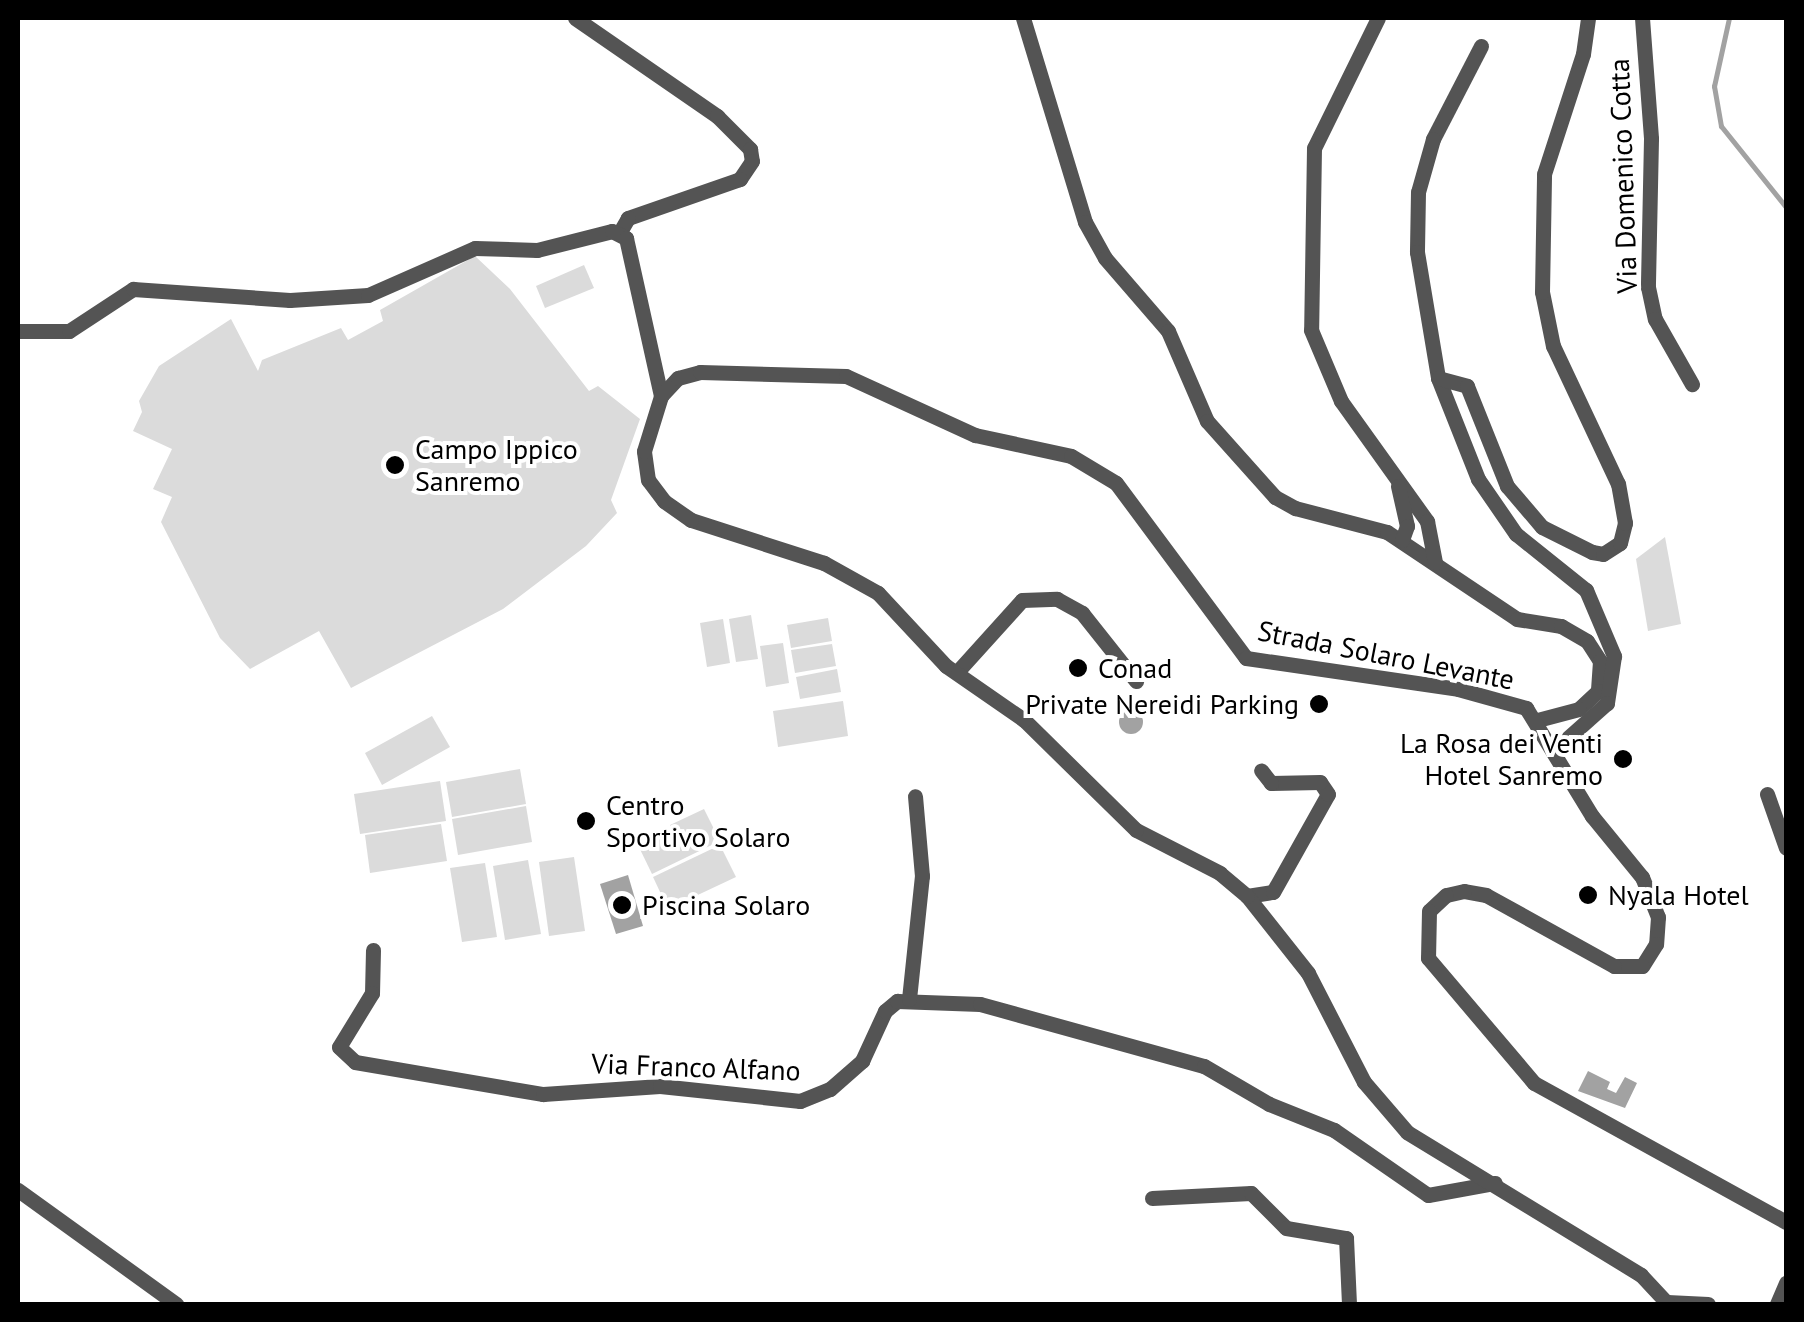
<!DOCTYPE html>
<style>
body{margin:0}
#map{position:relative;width:1804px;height:1322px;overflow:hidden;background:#fff;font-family:"PT Sans",sans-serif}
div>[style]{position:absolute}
.green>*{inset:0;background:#dbdbdb}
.water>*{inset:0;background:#a2a2a2}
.round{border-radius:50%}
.stream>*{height:5px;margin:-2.5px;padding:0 2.5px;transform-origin:2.5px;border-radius:2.5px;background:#a2a2a2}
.minor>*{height:15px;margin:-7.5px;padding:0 7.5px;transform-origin:7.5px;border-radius:7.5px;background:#545454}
.dots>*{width:28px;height:28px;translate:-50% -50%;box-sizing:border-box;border:5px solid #fff;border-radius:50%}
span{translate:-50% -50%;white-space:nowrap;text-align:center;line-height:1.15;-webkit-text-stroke:8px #fff;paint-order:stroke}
.street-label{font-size:28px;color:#000}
.poi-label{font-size:28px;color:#000}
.left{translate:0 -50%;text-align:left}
.right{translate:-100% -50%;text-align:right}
.frame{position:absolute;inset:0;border:20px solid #000;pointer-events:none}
</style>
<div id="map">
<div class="green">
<i style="clip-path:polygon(475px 256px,510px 289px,589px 391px,598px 386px,640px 419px,611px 500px,617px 513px,586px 546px,503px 609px,351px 688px,319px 631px,250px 669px,220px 638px,161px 522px,172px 497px,153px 489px,172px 449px,133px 431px,142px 412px,139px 401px,159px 366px,231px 319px,258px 371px,262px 360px,341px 328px,348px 340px,383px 321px,380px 310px)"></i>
<i style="clip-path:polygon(584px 265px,594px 288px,545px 308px,536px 286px)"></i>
<i style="clip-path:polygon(1665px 537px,1681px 624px,1648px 631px,1636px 559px)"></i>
<i style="clip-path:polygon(751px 615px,758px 659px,736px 662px,729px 619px)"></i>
<i style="clip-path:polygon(828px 618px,832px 641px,791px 648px,787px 625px)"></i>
<i style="clip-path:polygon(723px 619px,730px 663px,707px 667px,700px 623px)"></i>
<i style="clip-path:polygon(783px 643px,789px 683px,766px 687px,760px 646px)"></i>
<i style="clip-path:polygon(832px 644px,836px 666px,795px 673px,791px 650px)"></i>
<i style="clip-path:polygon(837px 669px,841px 692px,800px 699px,796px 677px)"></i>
<i style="clip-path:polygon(843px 701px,848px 736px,778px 747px,773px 711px)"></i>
<i style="clip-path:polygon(432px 716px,450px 747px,382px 785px,365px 753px)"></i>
<i style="clip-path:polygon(520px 769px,526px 804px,452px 817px,446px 782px)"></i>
<i style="clip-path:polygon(440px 781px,446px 821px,360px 834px,354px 794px)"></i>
<i style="clip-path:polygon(526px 806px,532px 842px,458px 855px,452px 819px)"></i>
<i style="clip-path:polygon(704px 809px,720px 841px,652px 874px,636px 841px)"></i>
<i style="clip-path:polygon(441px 824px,447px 861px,370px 873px,365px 835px)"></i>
<i style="clip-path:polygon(720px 845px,736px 877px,668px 909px,653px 877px)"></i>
<i style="clip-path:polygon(574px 857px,585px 931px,549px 936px,539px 862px)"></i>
<i style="clip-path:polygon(528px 860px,541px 934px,505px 940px,493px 866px)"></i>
<i style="clip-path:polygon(485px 863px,497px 937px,462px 942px,450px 868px)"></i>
</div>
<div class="water">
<i class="round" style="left:1119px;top:710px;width:24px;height:24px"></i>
<i style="clip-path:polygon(628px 875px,643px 926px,616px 934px,600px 884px)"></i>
<i style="clip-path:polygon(1588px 1071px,1610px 1082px,1607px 1089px,1616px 1093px,1625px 1077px,1637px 1083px,1625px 1108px,1578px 1091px)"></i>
</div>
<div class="stream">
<i style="left:1729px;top:18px;width:70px;rotate:102.4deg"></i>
<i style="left:1714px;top:86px;width:41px;rotate:80.1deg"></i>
<i style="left:1721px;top:126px;width:104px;rotate:51.3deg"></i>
</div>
<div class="minor">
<i style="left:575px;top:18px;width:173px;rotate:34.6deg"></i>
<i style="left:717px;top:116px;width:47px;rotate:45deg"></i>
<i style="left:750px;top:149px;width:12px;rotate:81deg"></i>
<i style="left:752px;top:161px;width:22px;rotate:124deg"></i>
<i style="left:740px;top:179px;width:119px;rotate:160.8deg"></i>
<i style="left:628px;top:218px;width:16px;rotate:120deg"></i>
<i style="left:1023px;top:18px;width:213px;rotate:73.1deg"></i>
<i style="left:1085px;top:222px;width:41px;rotate:60.9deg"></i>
<i style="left:1105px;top:258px;width:96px;rotate:49.2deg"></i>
<i style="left:1168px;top:331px;width:98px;rotate:66.6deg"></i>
<i style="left:1207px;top:421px;width:102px;rotate:48.2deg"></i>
<i style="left:1275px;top:497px;width:23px;rotate:29deg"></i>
<i style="left:1295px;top:508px;width:95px;rotate:14.6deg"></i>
<i style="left:1387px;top:532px;width:156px;rotate:33.8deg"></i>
<i style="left:1517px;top:619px;width:45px;rotate:9deg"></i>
<i style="left:1561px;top:626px;width:30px;rotate:30deg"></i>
<i style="left:1587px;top:641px;width:24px;rotate:57deg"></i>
<i style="left:1600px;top:661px;width:30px;rotate:94deg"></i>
<i style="left:1598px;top:691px;width:26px;rotate:137deg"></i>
<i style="left:1579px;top:709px;width:43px;rotate:165.3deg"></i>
<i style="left:1378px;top:18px;width:145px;rotate:116.2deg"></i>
<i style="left:1314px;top:148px;width:182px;rotate:90.9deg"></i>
<i style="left:1311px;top:330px;width:77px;rotate:67.1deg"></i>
<i style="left:1341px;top:401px;width:148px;rotate:54.4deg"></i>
<i style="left:1427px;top:521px;width:42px;rotate:79deg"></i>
<i style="left:1642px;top:18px;width:121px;rotate:85.7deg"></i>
<i style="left:1651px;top:139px;width:148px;rotate:91.2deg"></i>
<i style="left:1648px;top:287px;width:33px;rotate:78deg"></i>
<i style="left:1655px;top:319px;width:75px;rotate:60.4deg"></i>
<i style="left:1481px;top:46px;width:105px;rotate:117.3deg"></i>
<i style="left:1433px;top:139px;width:55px;rotate:105.8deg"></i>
<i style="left:1418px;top:192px;width:60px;rotate:91deg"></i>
<i style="left:1417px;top:252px;width:128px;rotate:80.5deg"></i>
<i style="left:1438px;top:378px;width:109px;rotate:68.4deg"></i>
<i style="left:1478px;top:479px;width:67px;rotate:55.4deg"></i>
<i style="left:1516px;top:534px;width:90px;rotate:38.7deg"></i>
<i style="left:1586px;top:590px;width:72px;rotate:67deg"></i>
<i style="left:1614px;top:656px;width:48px;rotate:98.5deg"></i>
<i style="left:1607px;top:703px;width:72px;rotate:138.4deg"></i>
<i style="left:18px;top:331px;width:51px"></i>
<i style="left:69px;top:331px;width:77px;rotate:-33.3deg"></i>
<i style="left:133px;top:289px;width:157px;rotate:4deg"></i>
<i style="left:290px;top:300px;width:78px;rotate:-3.7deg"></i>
<i style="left:368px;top:295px;width:117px;rotate:-23.7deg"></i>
<i style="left:475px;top:248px;width:62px;rotate:1.8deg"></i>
<i style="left:537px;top:250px;width:77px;rotate:-14.2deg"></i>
<i style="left:612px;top:231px;width:16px;rotate:27deg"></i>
<i style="left:626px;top:238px;width:162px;rotate:77.5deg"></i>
<i style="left:1438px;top:378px;width:30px;rotate:15deg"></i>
<i style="left:1467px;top:386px;width:108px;rotate:68.2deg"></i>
<i style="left:1507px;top:486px;width:54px;rotate:49.5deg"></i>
<i style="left:1542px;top:527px;width:56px;rotate:26.6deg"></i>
<i style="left:1592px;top:552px;width:11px;rotate:10deg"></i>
<i style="left:1603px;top:554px;width:20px;rotate:-33deg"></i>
<i style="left:1620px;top:543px;width:21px;rotate:-76deg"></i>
<i style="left:1625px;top:523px;width:40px;rotate:-100deg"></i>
<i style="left:1618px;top:484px;width:153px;rotate:-115.2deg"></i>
<i style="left:1553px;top:346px;width:55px;rotate:-101.5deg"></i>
<i style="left:1542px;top:292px;width:118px;rotate:-89deg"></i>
<i style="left:1544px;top:174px;width:126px;rotate:-72deg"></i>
<i style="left:1583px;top:54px;width:36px;rotate:-82deg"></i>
<i style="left:1398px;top:486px;width:41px;rotate:77.3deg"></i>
<i style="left:1407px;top:526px;width:15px;rotate:110deg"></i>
<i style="left:957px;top:672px;width:97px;rotate:-47.9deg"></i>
<i style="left:1022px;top:600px;width:35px;rotate:-2deg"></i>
<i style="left:1057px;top:599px;width:29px;rotate:29deg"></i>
<i style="left:1082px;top:613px;width:87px;rotate:51.5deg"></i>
<i style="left:1767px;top:794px;width:57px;rotate:70.6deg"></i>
<i style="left:1247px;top:896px;width:26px;rotate:-9deg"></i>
<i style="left:1273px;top:892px;width:112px;rotate:-60.7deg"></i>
<i style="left:1328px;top:794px;width:14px;rotate:-124deg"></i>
<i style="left:1320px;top:782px;width:49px;rotate:178.8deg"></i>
<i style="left:1271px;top:783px;width:16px;rotate:-128deg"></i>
<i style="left:373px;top:950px;width:43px;rotate:91.3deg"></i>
<i style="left:372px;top:993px;width:63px;rotate:121.4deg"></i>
<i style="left:339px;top:1047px;width:22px;rotate:43deg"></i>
<i style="left:355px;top:1062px;width:191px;rotate:9.7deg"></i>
<i style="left:543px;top:1094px;width:117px;rotate:-3.9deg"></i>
<i style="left:660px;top:1086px;width:141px;rotate:6.1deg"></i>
<i style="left:800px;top:1101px;width:32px;rotate:-22deg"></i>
<i style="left:830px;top:1089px;width:43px;rotate:-41.2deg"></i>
<i style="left:862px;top:1061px;width:55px;rotate:-65.3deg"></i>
<i style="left:885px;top:1011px;width:16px;rotate:-40deg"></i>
<i style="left:897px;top:1001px;width:83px;rotate:2.1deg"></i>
<i style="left:980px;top:1004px;width:232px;rotate:15.5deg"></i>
<i style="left:1204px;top:1066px;width:75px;rotate:30.3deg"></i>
<i style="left:1269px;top:1104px;width:70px;rotate:21.8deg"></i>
<i style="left:1334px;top:1130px;width:114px;rotate:34.7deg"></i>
<i style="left:1428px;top:1195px;width:68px;rotate:-10.2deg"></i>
<i style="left:909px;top:999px;width:124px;rotate:-84deg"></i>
<i style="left:922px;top:876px;width:80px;rotate:-95deg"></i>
<i style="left:18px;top:1190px;width:195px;rotate:35.8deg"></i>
<i style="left:1152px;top:1198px;width:99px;rotate:-2.9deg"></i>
<i style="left:1251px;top:1193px;width:49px;rotate:45deg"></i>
<i style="left:1286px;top:1228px;width:61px;rotate:9.5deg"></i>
<i style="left:1346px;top:1238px;width:66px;rotate:87.4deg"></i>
<i style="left:1667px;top:1302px;width:41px;rotate:2.8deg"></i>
<i style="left:1668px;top:1304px;width:40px;rotate:-133deg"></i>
<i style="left:1641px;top:1275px;width:274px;rotate:-148.6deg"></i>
<i style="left:1407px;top:1132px;width:66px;rotate:-130.7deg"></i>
<i style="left:1364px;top:1082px;width:123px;rotate:-117.2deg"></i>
<i style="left:1308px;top:973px;width:98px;rotate:-128.4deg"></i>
<i style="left:1247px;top:896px;width:35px;rotate:-140deg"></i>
<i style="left:1220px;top:873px;width:94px;rotate:-152.9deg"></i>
<i style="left:1136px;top:830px;width:157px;rotate:-135.5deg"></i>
<i style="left:1024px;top:720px;width:95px;rotate:-145.3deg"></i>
<i style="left:946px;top:666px;width:100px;rotate:-133deg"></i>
<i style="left:878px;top:593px;width:62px;rotate:-150.9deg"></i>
<i style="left:824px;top:563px;width:140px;rotate:-162.1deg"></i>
<i style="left:691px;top:520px;width:33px;rotate:-145deg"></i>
<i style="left:664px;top:501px;width:26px;rotate:-127deg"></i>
<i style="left:648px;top:480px;width:29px;rotate:-98deg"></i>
<i style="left:644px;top:451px;width:58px;rotate:-72.8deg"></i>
<i style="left:661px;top:396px;width:25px;rotate:-47deg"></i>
<i style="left:678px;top:378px;width:23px;rotate:-15deg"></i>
<i style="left:700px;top:372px;width:146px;rotate:1.6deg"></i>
<i style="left:846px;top:376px;width:142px;rotate:24.6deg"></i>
<i style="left:975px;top:435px;width:98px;rotate:12.3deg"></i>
<i style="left:1071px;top:456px;width:52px;rotate:31deg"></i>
<i style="left:1116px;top:483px;width:218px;rotate:53.4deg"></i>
<i style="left:1246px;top:658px;width:214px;rotate:8.3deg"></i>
<i style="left:1458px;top:689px;width:71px;rotate:15.6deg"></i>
<i style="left:1526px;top:708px;width:127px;rotate:58.6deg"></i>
<i style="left:1592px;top:816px;width:79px;rotate:50.7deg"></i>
<i style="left:1642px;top:877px;width:43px;rotate:68.2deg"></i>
<i style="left:1658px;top:917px;width:27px;rotate:94deg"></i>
<i style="left:1656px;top:944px;width:26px;rotate:122deg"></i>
<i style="left:1642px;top:966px;width:28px;rotate:180deg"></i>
<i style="left:1614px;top:966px;width:146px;rotate:-151deg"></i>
<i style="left:1486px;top:895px;width:22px;rotate:-170deg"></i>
<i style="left:1464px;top:891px;width:18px;rotate:167deg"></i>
<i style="left:1446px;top:895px;width:23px;rotate:137deg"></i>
<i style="left:1429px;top:911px;width:47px;rotate:91.2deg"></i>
<i style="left:1428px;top:958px;width:164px;rotate:49.7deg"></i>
<i style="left:1534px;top:1083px;width:288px;rotate:28.9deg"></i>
<i style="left:1777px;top:1304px;width:23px;rotate:-67deg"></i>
</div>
<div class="dots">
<i style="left:395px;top:465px;background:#000"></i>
<i style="left:1078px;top:668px;background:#000"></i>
<i style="left:1319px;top:704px;background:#000"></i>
<i style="left:1623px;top:759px;background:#000"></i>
<i style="left:586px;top:821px;background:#000"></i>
<i style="left:1588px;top:895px;background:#000"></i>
<i style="left:622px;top:905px;background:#000"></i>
</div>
<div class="street-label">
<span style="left:1623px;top:176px;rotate:-92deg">Via Domenico Cotta</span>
<span style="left:1386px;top:655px;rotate:11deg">Strada Solaro Levante</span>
<span style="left:696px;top:1067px;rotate:2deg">Via Franco Alfano</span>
</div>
<div class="poi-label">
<span class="left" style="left:415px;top:465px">Campo Ippico<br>Sanremo</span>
<span class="left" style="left:1098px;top:668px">Conad</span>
<span class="right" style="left:1299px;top:704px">Private Nereidi Parking</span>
<span class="right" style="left:1603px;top:759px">La Rosa dei Venti<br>Hotel Sanremo</span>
<span class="left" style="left:606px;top:821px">Centro<br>Sportivo Solaro</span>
<span class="left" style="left:1608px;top:895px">Nyala Hotel</span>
<span class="left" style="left:642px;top:905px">Piscina Solaro</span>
</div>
<div class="frame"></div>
</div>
